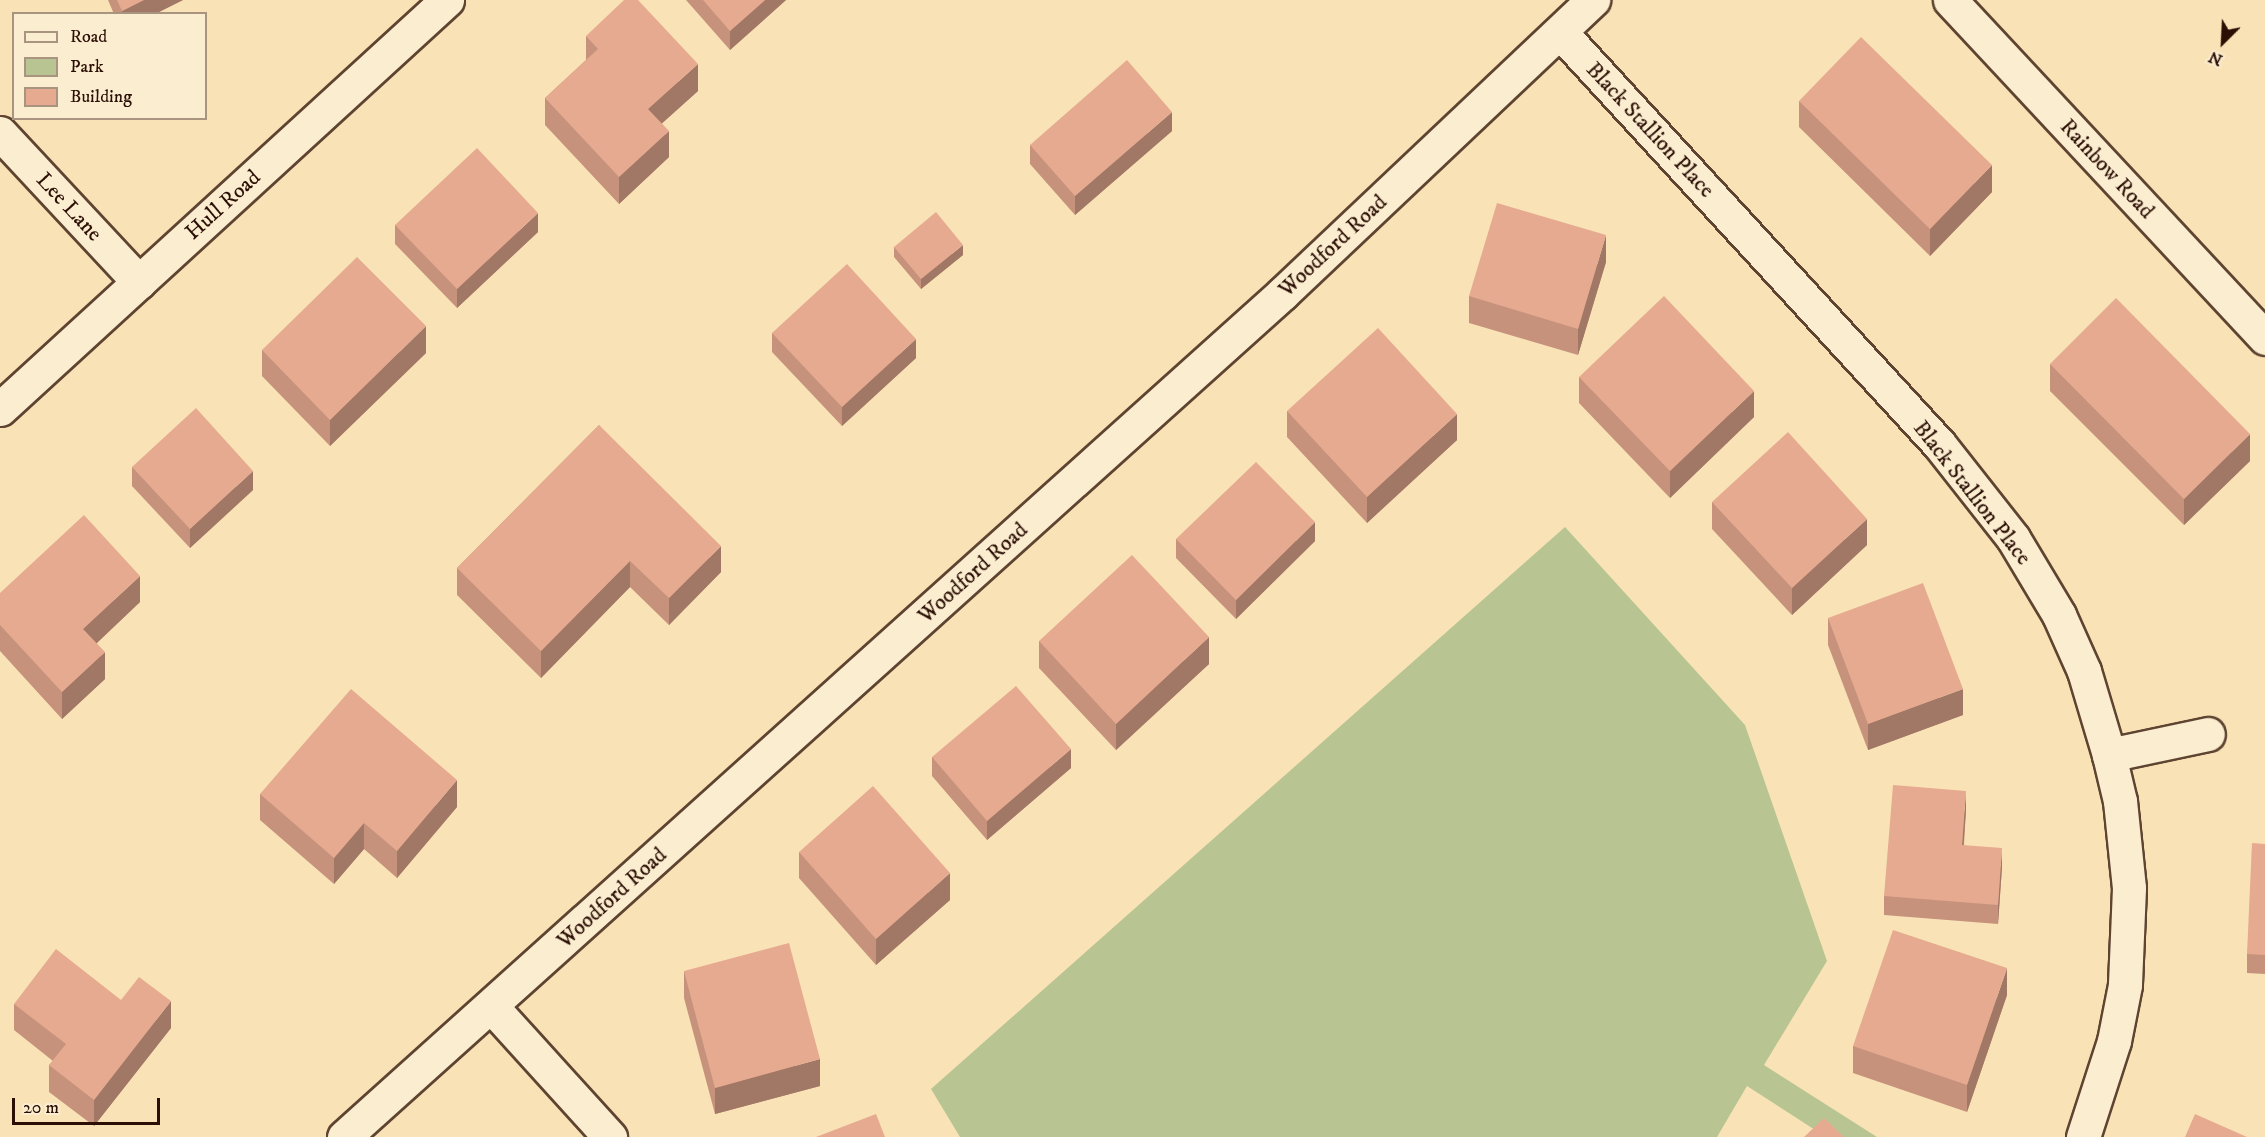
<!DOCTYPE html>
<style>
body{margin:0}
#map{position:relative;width:2265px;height:1137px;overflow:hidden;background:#f9e3b6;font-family:"IM FELL DW Pica",serif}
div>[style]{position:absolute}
.green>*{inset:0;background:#b8c592}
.roads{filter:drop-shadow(2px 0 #5e4431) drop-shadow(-2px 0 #5e4431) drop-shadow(0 2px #5e4431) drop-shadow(0 -2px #5e4431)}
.minor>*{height:33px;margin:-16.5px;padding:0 16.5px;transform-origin:16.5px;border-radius:16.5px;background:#fbedd0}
.wall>*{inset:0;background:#c6927c}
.shaded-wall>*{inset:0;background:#a17765}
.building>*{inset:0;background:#e6aa90}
span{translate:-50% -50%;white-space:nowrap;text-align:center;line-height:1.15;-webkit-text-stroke:5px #fbedd0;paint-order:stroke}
.street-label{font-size:22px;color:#2b0f05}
.legend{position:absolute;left:12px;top:12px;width:195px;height:108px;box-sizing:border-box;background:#fbedd0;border:2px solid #a8947f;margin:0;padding:8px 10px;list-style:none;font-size:18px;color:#2b0f05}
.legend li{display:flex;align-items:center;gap:12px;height:30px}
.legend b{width:30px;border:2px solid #a8947f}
.north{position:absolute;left:2193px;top:12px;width:60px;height:60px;-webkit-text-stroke:4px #fbedd0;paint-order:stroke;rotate:204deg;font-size:16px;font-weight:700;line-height:24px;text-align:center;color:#2b0f05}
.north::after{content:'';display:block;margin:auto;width:21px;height:27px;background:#2b0f05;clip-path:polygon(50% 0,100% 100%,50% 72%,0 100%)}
.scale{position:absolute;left:12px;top:1098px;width:148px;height:27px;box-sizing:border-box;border:3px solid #2b0f05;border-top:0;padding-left:8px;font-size:18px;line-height:21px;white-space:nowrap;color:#2b0f05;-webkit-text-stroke:4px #fbedd0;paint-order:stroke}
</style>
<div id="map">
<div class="green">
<i style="clip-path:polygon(1565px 527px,1745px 725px,1827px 961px,1764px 1065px,1877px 1137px,1826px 1137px,1747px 1086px,1717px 1137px,960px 1137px,931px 1089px)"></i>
</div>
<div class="roads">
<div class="minor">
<i style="left:1950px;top:0;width:462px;rotate:47deg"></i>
<i style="left:1561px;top:33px;width:558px;rotate:47.4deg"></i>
<i style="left:1939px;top:444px;width:120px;rotate:51.8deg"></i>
<i style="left:2013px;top:538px;width:90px;rotate:59.1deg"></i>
<i style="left:2059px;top:615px;width:61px;rotate:65.9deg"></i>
<i style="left:2084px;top:671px;width:88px;rotate:73.4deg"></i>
<i style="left:2109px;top:755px;width:47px;rotate:76.6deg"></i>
<i style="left:2120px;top:801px;width:87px;rotate:84.1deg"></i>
<i style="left:2129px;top:888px;width:97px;rotate:92.4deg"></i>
<i style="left:2125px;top:985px;width:57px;rotate:101.1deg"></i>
<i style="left:2114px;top:1041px;width:101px;rotate:107.9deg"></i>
<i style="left:0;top:133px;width:204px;rotate:47deg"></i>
<i style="left:0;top:409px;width:606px;rotate:-42.46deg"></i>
<i style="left:2109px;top:755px;width:101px;rotate:-12deg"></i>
<i style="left:492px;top:1007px;width:176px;rotate:47.8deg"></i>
<i style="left:344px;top:1137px;width:1263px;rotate:-41.95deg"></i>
<i style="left:1283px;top:293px;width:427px;rotate:-43.4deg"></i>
</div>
</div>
<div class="wall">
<i style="clip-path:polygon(108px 0,183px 0,155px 14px,114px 14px)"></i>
<i style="clip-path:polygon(686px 0,786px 0,730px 50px)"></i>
<i style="clip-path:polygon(586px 36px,698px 91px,662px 123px,669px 157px,619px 204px,545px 125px,545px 98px,586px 60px)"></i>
<i style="clip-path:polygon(1799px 101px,1992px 192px,1930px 256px,1799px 127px)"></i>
<i style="clip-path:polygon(1172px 131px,1075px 215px,1030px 164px,1030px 145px)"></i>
<i style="clip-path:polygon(395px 225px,538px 232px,457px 308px,395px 244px)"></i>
<i style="clip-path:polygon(894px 247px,963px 255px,921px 289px,894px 257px)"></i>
<i style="clip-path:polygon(1606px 262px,1578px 355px,1469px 323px,1469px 296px)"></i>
<i style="clip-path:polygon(772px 333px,916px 358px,842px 426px,772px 352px)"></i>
<i style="clip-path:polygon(262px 350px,426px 353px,330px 446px,262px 376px)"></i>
<i style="clip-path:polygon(2050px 364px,2250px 461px,2184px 525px,2050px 391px)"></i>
<i style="clip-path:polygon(1579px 377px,1754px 417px,1670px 498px,1579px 403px)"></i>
<i style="clip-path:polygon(1287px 411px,1457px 440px,1367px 523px,1287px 437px)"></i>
<i style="clip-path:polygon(599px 425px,721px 572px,669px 625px,630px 587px,541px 678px,457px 595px,457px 568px)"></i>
<i style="clip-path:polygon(132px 467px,253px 490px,190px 548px,132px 486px)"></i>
<i style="clip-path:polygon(1712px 502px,1867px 545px,1792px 615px,1712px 529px)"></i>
<i style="clip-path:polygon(1176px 539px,1315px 541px,1236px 619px,1176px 558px)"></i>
<i style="clip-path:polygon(0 593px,140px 602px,97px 643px,105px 679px,62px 719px,0 651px)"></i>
<i style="clip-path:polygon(1828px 618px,1963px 715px,1868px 750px,1828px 645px)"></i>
<i style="clip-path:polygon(1039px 641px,1209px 664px,1116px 750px,1039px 668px)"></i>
<i style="clip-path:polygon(932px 757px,1071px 768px,987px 840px,932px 776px)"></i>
<i style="clip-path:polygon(260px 794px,457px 807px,397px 878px,364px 849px,334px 884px,260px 820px)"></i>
<i style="clip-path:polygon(1966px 810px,1964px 845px,2002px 867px,1998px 924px,1884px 915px,1884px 896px)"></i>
<i style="clip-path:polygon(2265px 844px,2265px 974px,2247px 973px,2247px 954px)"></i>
<i style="clip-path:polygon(799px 852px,950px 900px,876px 965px,799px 878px)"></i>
<i style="clip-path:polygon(684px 971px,820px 1086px,715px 1114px,684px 998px)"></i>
<i style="clip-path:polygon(2007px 995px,1967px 1112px,1853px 1073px,1853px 1046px)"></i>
<i style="clip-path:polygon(121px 1000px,171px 1028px,94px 1126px,49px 1092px,49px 1065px,53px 1061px,14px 1030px,14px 1004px)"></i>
</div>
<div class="shaded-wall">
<i style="clip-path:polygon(144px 0,183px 0,155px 14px,122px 14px,122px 11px)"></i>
<i style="clip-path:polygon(765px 0,786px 0,730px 50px,730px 31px)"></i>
<i style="clip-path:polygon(698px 64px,698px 91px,648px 136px,648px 109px)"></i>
<i style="clip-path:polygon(1172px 112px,1172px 131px,1075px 215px,1075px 196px)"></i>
<i style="clip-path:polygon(669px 131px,669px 157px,619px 204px,619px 177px)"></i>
<i style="clip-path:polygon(1992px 165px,1992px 192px,1930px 256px,1930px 229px)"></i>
<i style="clip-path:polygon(538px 213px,538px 232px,457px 308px,457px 289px)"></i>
<i style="clip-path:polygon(1606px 235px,1606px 262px,1578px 355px,1578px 329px)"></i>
<i style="clip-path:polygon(963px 245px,963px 255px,921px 289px,921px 279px)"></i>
<i style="clip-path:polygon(426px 326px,426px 353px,330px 446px,330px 420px)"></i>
<i style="clip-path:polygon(916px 339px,916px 358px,842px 426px,842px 407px)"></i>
<i style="clip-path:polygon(1754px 391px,1754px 417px,1670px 498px,1670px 471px)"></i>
<i style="clip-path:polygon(1457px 414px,1457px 440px,1367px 523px,1367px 497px)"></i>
<i style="clip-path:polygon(2250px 434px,2250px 461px,2184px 525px,2184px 499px)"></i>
<i style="clip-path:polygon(253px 471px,253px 490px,190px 548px,190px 529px)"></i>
<i style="clip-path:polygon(1867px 519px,1867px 545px,1792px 615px,1792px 588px)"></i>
<i style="clip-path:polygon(1315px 522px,1315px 541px,1236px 619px,1236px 600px)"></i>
<i style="clip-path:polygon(721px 546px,721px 572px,669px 625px,669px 598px)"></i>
<i style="clip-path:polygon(630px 561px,630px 587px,541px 678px,541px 651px)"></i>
<i style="clip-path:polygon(140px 576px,140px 602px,83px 656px,83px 629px)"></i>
<i style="clip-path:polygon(1209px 637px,1209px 664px,1116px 750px,1116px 724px)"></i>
<i style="clip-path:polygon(105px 652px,105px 679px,62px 719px,62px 692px)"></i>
<i style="clip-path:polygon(1963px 689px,1963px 715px,1868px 750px,1868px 724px)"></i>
<i style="clip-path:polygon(1071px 749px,1071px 768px,987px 840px,987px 821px)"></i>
<i style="clip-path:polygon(457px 780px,457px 807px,397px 878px,397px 851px)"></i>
<i style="clip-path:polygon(1966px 791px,1966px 810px,1962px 863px,1962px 845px)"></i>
<i style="clip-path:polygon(364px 823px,364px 849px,334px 884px,334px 858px)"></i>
<i style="clip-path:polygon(2002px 848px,2002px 867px,1998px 924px,1998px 905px)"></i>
<i style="clip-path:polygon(950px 873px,950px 900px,876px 965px,876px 939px)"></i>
<i style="clip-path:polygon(2007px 968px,2007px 995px,1967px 1112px,1967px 1085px)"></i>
<i style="clip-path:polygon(171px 1001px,171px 1028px,94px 1126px,94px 1100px)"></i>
<i style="clip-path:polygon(820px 1059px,820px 1086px,715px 1114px,715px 1088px)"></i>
</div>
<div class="building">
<i style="clip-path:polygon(117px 0,144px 0,122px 11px)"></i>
<i style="clip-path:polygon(624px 0,638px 0,698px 64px,648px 109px,669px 131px,619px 177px,545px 98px,598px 49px,586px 36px)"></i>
<i style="clip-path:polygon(703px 0,765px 0,730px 31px)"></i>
<i style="clip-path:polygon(1861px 37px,1992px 165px,1930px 229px,1799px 101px)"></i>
<i style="clip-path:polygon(1127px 60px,1172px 112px,1075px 196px,1030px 145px)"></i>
<i style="clip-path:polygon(477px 148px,538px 213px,457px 289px,395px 225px)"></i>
<i style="clip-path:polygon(1497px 203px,1606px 235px,1578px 329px,1469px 296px)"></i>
<i style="clip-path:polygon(936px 212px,963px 245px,921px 279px,894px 247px)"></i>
<i style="clip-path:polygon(357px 257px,426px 326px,330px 420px,262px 350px)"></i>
<i style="clip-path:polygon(847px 264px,916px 339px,842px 407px,772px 333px)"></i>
<i style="clip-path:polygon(1664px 296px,1754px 391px,1670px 471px,1579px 377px)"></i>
<i style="clip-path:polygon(2116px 298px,2250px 434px,2184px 499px,2050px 364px)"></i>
<i style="clip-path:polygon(1378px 328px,1457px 414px,1367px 497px,1287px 411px)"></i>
<i style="clip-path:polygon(196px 408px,253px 471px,190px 529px,132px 467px)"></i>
<i style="clip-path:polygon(599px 425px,721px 546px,669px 598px,630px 561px,541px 651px,457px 568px)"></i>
<i style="clip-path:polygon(1788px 432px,1867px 519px,1792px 588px,1712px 502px)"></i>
<i style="clip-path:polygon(1256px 462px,1315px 522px,1236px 600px,1176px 539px)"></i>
<i style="clip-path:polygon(84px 515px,140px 576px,83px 629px,105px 652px,62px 692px,0 625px,0 593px)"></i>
<i style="clip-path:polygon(1132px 555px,1209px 637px,1116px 724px,1039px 641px)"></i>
<i style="clip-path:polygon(1923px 583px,1963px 689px,1868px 724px,1828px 618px)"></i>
<i style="clip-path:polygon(1016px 686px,1071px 749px,987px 821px,932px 757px)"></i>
<i style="clip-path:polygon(351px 689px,457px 780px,397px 851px,364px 823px,334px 858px,260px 794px)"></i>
<i style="clip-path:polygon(1893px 785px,1966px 791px,1962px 845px,2002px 848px,1998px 905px,1884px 896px)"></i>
<i style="clip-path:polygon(873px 786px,950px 873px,876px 939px,799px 852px)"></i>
<i style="clip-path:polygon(2252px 843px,2265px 844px,2265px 955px,2247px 954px)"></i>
<i style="clip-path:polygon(1893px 930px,2007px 968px,1967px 1085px,1853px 1046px)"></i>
<i style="clip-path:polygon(789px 943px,820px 1059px,715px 1088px,684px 971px)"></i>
<i style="clip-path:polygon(56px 949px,121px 1000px,139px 977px,171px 1001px,94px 1100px,49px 1065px,66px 1044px,14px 1004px)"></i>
<i style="clip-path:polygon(876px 1114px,885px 1137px,816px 1137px)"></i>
<i style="clip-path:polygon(2195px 1114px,2247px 1137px,2185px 1137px)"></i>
<i style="clip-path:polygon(1824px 1118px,1844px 1137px,1804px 1137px)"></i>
</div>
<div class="street-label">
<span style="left:1650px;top:130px;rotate:47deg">Black Stallion Place</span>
<span style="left:2107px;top:169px;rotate:47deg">Rainbow Road</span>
<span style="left:223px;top:205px;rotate:-42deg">Hull Road</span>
<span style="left:69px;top:207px;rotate:47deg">Lee Lane</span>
<span style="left:1333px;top:246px;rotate:-43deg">Woodford Road</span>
<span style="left:1972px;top:493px;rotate:52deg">Black Stallion Place</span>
<span style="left:973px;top:573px;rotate:-42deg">Woodford Road</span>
<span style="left:612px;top:898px;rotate:-42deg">Woodford Road</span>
</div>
<ul class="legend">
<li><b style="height:8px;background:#fbedd0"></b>Road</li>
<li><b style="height:16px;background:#b8c592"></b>Park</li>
<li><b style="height:16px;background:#e6aa90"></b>Building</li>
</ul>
<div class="north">N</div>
<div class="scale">20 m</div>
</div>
